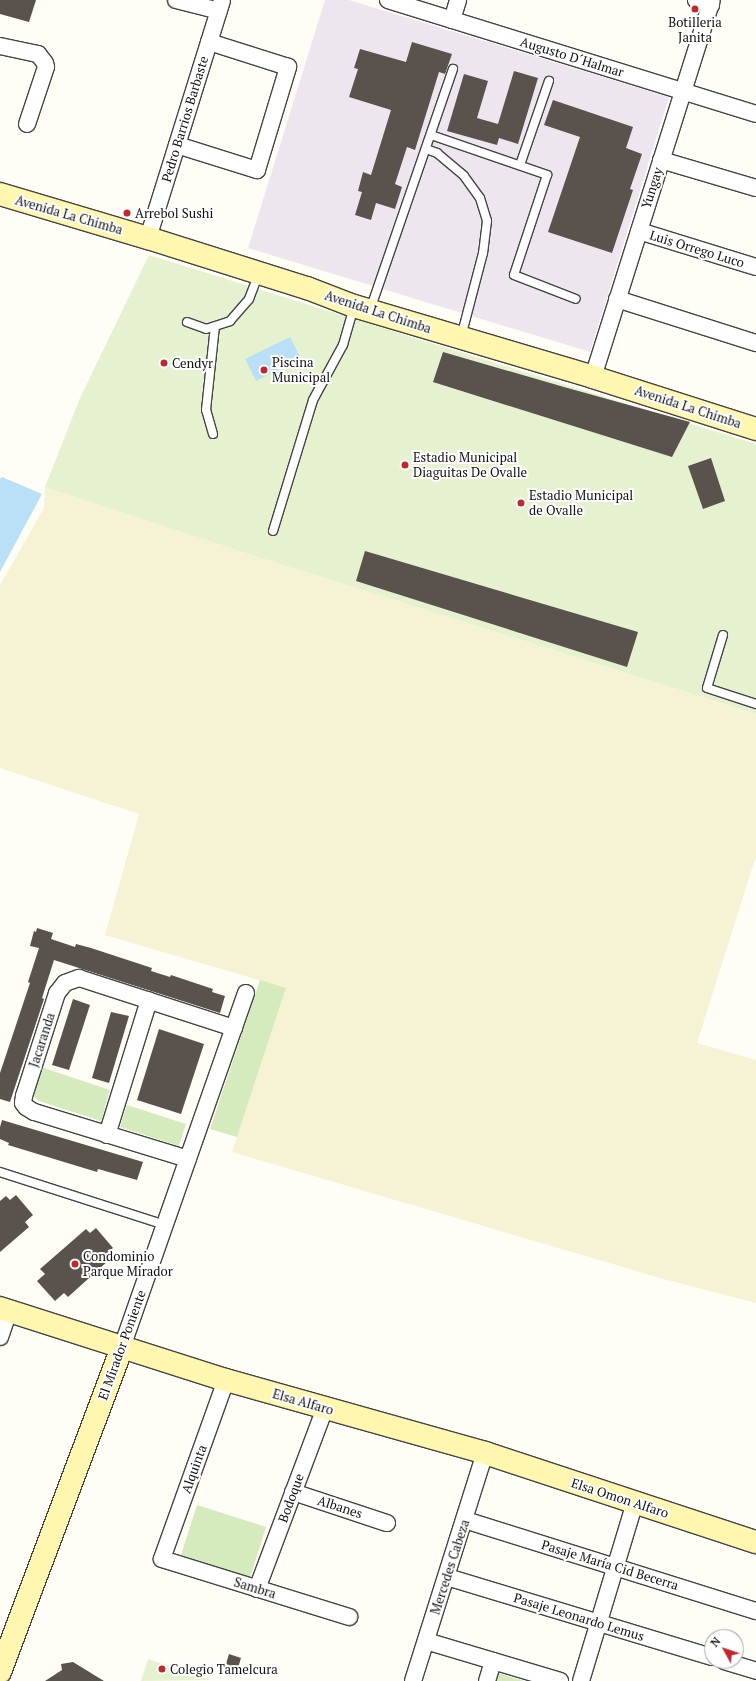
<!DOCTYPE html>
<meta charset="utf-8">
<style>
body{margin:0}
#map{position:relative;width:756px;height:1681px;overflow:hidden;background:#fffdf5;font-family:"PT Serif",serif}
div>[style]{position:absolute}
.industrial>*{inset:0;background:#eee6ef}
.farmland>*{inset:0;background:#f6f3d4}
.green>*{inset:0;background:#d5ebbd}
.pitch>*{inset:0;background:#e6f2cf}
.water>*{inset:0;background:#b9e0f7}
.building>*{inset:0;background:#5a524d}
.roads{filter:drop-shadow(1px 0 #444) drop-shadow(-1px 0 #444) drop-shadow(0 1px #444) drop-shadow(0 -1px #444)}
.lane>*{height:8px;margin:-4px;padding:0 4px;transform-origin:4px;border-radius:4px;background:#fff}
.street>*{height:16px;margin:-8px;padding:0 8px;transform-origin:8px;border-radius:8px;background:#fff}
.secondary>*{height:22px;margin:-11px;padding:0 11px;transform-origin:11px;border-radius:11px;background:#fff6b0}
.dots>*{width:11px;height:11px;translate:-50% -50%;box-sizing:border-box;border:2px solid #fff;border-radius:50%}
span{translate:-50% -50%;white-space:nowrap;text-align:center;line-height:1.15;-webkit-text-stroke:4px #fff;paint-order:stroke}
.poi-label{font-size:13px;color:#111}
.left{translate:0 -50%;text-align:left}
.street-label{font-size:13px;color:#111}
.north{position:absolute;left:704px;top:1629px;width:40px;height:40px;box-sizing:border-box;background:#fff;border:1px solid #a0a0a0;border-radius:50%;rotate:310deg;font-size:11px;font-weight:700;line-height:16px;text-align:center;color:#111}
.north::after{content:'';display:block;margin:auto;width:14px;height:18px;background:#c4262e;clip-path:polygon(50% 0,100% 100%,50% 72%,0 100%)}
</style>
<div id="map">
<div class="industrial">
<i style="clip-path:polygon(325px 0,349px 0,669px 97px,590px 352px,248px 248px)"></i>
</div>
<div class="farmland">
<i style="clip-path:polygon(45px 487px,242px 552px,756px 714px,756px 856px,697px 1043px,756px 1060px,756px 1303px,667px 1280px,232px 1152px,286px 988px,105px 935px,139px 814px,0 768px,0 585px,44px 508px)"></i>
</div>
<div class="green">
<i style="clip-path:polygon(260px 980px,286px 988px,237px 1137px,210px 1129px)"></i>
<i style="clip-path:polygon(41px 1067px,110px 1090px,101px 1121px,39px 1101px,35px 1098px,33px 1094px)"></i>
<i style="clip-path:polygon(127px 1105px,186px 1124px,179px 1146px,120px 1127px)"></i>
<i style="clip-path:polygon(197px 1505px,266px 1527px,250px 1578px,181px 1555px)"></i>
<i style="clip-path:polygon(498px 1673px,524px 1681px,496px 1681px)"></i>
</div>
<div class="pitch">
<i style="clip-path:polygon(149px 255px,756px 444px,756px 714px,242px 552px,45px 487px,80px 398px)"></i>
<i style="clip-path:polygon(148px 1659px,211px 1680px,141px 1681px)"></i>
</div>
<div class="water">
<i style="clip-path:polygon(290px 337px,301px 359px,256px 381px,245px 359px)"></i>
<i style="clip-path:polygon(2px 477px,42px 494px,0 572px,0 479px)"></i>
</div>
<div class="building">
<i style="clip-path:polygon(0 0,36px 0,29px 22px,0 14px)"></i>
<i style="clip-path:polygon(412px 42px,452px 54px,445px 74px,439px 72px,415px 150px,407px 147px,395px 184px,402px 187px,395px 209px,376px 203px,371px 220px,355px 215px,362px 192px,358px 191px,363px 172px,371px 175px,391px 110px,349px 97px,358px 69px,354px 68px,360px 49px,406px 62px)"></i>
<i style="clip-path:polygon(514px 71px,538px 78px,518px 144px,499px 138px,497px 145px,447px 131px,464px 74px,488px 81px,477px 118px,498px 124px)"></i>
<i style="clip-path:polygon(553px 100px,633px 127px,626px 148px,642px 154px,630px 189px,633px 190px,612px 253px,548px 232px,580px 137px,544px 125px)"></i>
<i style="clip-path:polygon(443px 352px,564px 387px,690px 422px,672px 457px,433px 382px)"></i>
<i style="clip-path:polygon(711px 458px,725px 501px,703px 509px,688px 466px)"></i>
<i style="clip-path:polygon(365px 551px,638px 632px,627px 667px,356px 581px)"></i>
<i style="clip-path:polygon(37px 928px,53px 933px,51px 939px,75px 947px,76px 944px,91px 948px,152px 968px,151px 971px,170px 977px,171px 975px,213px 989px,212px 992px,225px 996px,220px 1013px,54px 960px,42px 998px,44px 999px,10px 1102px,0 1099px,0 1073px,30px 983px,28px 982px,39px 948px,30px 946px,34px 931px,36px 932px)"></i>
<i style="clip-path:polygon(73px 999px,90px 1005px,69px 1070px,52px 1065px)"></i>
<i style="clip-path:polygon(111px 1012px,129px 1016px,109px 1083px,92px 1078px)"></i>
<i style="clip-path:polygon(159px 1029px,204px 1044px,181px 1114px,137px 1100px)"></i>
<i style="clip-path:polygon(2px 1120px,143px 1162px,137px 1180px,98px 1169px,97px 1172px,8px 1145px,9px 1143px,0 1139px,0 1127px)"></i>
<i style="clip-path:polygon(16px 1195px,33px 1215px,25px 1222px,29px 1227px,0 1252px,0 1201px,6px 1196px,10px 1200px)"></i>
<i style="clip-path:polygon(96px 1228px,113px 1248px,105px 1255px,109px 1260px,68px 1297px,64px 1293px,55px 1301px,37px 1281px,45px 1274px,40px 1269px,86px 1229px,90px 1233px)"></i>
<i style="clip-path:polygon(229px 1654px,241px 1658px,238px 1668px,226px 1664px)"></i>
<i style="clip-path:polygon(73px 1662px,104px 1681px,45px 1681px,62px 1670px,61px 1664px)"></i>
</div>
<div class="roads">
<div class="lane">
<i style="left:431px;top:135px;width:123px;rotate:19deg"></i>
<i style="left:547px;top:175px;width:105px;rotate:108.3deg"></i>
<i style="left:514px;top:275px;width:66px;rotate:21.2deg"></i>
<i style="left:426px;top:149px;width:12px;rotate:20deg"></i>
<i style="left:437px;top:153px;width:35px;rotate:40deg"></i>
<i style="left:464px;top:176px;width:27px;rotate:54deg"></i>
<i style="left:480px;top:198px;width:24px;rotate:73deg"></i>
<i style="left:487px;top:221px;width:32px;rotate:97deg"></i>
<i style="left:483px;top:253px;width:87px;rotate:104.7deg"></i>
<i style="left:520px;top:165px;width:89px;rotate:-71deg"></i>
<i style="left:370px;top:310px;width:255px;rotate:-71deg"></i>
<i style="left:187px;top:322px;width:20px;rotate:20deg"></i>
<i style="left:206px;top:329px;width:25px;rotate:-18deg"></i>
<i style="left:230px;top:321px;width:29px;rotate:-49deg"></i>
<i style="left:249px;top:299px;width:28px;rotate:-69deg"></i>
<i style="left:213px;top:434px;width:25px;rotate:-106deg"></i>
<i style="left:206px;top:410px;width:84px;rotate:-83.9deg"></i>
<i style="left:273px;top:531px;width:137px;rotate:-73deg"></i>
<i style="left:313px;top:400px;width:63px;rotate:-61.4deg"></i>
<i style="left:343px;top:345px;width:40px;rotate:-74deg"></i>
<i style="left:723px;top:635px;width:55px;rotate:106.8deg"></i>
<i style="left:707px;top:688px;width:52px;rotate:18.1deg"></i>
<i style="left:0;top:1172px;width:173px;rotate:17.8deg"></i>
</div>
<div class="street">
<i style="left:176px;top:0;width:44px;rotate:14.3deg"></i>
<i style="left:388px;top:0;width:385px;rotate:17.2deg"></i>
<i style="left:696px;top:0;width:16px;rotate:18deg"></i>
<i style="left:452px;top:20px;width:21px;rotate:-73deg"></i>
<i style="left:0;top:46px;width:39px;rotate:12deg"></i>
<i style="left:38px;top:54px;width:11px;rotate:52deg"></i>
<i style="left:45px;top:63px;width:4px;rotate:76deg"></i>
<i style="left:46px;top:67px;width:60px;rotate:108.4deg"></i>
<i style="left:177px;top:145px;width:84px;rotate:17.4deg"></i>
<i style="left:257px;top:170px;width:108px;rotate:-73.2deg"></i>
<i style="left:288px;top:67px;width:83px;rotate:-162.4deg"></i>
<i style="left:661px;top:160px;width:99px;rotate:16.4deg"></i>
<i style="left:639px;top:231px;width:122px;rotate:17.1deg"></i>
<i style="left:148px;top:238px;width:249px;rotate:-72.7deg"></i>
<i style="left:617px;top:299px;width:146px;rotate:17.6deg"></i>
<i style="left:593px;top:377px;width:395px;rotate:-72.5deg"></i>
<i style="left:107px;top:1135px;width:141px;rotate:-72.7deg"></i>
<i style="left:188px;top:1159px;width:161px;rotate:-163deg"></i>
<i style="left:34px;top:1112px;width:9px;rotate:-148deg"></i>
<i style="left:26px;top:1107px;width:5px;rotate:-127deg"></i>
<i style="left:23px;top:1103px;width:7px;rotate:-82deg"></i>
<i style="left:24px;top:1096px;width:108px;rotate:-72.2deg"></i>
<i style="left:57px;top:993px;width:13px;rotate:-51deg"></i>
<i style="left:65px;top:983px;width:15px;rotate:-20deg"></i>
<i style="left:79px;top:978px;width:163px;rotate:17.9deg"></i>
<i style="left:0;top:1337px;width:28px;rotate:-71deg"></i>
<i style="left:122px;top:1347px;width:375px;rotate:-70.7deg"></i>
<i style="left:226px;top:1380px;width:190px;rotate:109.7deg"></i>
<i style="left:162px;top:1559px;width:196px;rotate:17.2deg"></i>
<i style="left:293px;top:1492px;width:99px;rotate:18.3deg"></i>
<i style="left:465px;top:1520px;width:305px;rotate:17.4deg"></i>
<i style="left:447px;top:1577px;width:277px;rotate:16.8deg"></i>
<i style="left:257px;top:1589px;width:193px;rotate:-69.4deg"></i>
<i style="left:426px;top:1641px;width:140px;rotate:16.6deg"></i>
<i style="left:724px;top:1661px;width:34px;rotate:17deg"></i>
<i style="left:413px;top:1681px;width:239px;rotate:-72.5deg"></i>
<i style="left:487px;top:1681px;width:21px;rotate:-73deg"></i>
<i style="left:581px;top:1681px;width:187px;rotate:-73.2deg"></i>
</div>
<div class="secondary">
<i style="left:0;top:194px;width:154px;rotate:16.6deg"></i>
<i style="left:148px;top:238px;width:167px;rotate:17.5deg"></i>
<i style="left:307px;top:288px;width:50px;rotate:21deg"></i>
<i style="left:354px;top:306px;width:249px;rotate:16.5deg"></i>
<i style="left:593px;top:377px;width:171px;rotate:17.7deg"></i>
<i style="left:0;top:1308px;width:237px;rotate:17.7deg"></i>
<i style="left:226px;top:1380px;width:269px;rotate:15.7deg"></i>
<i style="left:485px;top:1453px;width:285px;rotate:18.2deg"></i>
<i style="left:0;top:1672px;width:347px;rotate:-69.4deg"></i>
</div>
</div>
<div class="dots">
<i style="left:695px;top:9px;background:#c4262e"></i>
<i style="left:127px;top:213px;background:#c4262e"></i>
<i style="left:164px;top:363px;background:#c4262e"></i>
<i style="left:264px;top:370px;background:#c4262e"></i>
<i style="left:405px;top:465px;background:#c4262e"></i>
<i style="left:521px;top:503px;background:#c4262e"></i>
<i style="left:75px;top:1264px;background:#c4262e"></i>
<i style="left:162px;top:1669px;background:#c4262e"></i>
</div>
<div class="poi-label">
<span style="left:695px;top:30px">Botilleria<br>Janita</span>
<span class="left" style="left:135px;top:213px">Arrebol Sushi</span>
<span class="left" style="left:172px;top:363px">Cendyr</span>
<span class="left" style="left:272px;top:370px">Piscina<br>Municipal</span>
<span class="left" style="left:413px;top:465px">Estadio Municipal<br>Diaguitas De Ovalle</span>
<span class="left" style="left:529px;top:503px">Estadio Municipal<br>de Ovalle</span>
<span class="left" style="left:83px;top:1264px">Condominio<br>Parque Mirador</span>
<span class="left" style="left:170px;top:1669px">Colegio Tamelcura</span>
</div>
<div class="street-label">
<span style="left:572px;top:57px;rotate:17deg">Augusto D´Halmar</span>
<span style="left:185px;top:119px;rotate:-73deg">Pedro Barrios Barbaste</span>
<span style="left:652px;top:188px;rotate:-72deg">Yungay</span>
<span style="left:69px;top:215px;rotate:16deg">Avenida La Chimba</span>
<span style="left:697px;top:249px;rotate:17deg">Luis Orrego Luco</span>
<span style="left:378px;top:312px;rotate:18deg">Avenida La Chimba</span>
<span style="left:688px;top:407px;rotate:18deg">Avenida La Chimba</span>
<span style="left:42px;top:1040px;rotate:-72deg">Jacaranda</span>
<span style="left:122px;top:1345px;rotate:-70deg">El Mirador Poniente</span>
<span style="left:303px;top:1402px;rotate:16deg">Elsa Alfaro</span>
<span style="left:194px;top:1469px;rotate:-70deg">Alquinta</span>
<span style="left:291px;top:1498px;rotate:-70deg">Bodoque</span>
<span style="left:620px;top:1498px;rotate:18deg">Elsa Omon Alfaro</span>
<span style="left:340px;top:1507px;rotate:18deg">Albanes</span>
<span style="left:610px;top:1565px;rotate:17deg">Pasaje María Cid Becerra</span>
<span style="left:450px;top:1567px;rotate:-72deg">Mercedes Cabeza</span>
<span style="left:255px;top:1588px;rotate:17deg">Sambra</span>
<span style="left:579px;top:1617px;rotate:17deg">Pasaje Leonardo Lemus</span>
</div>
<div class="north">N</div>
</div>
